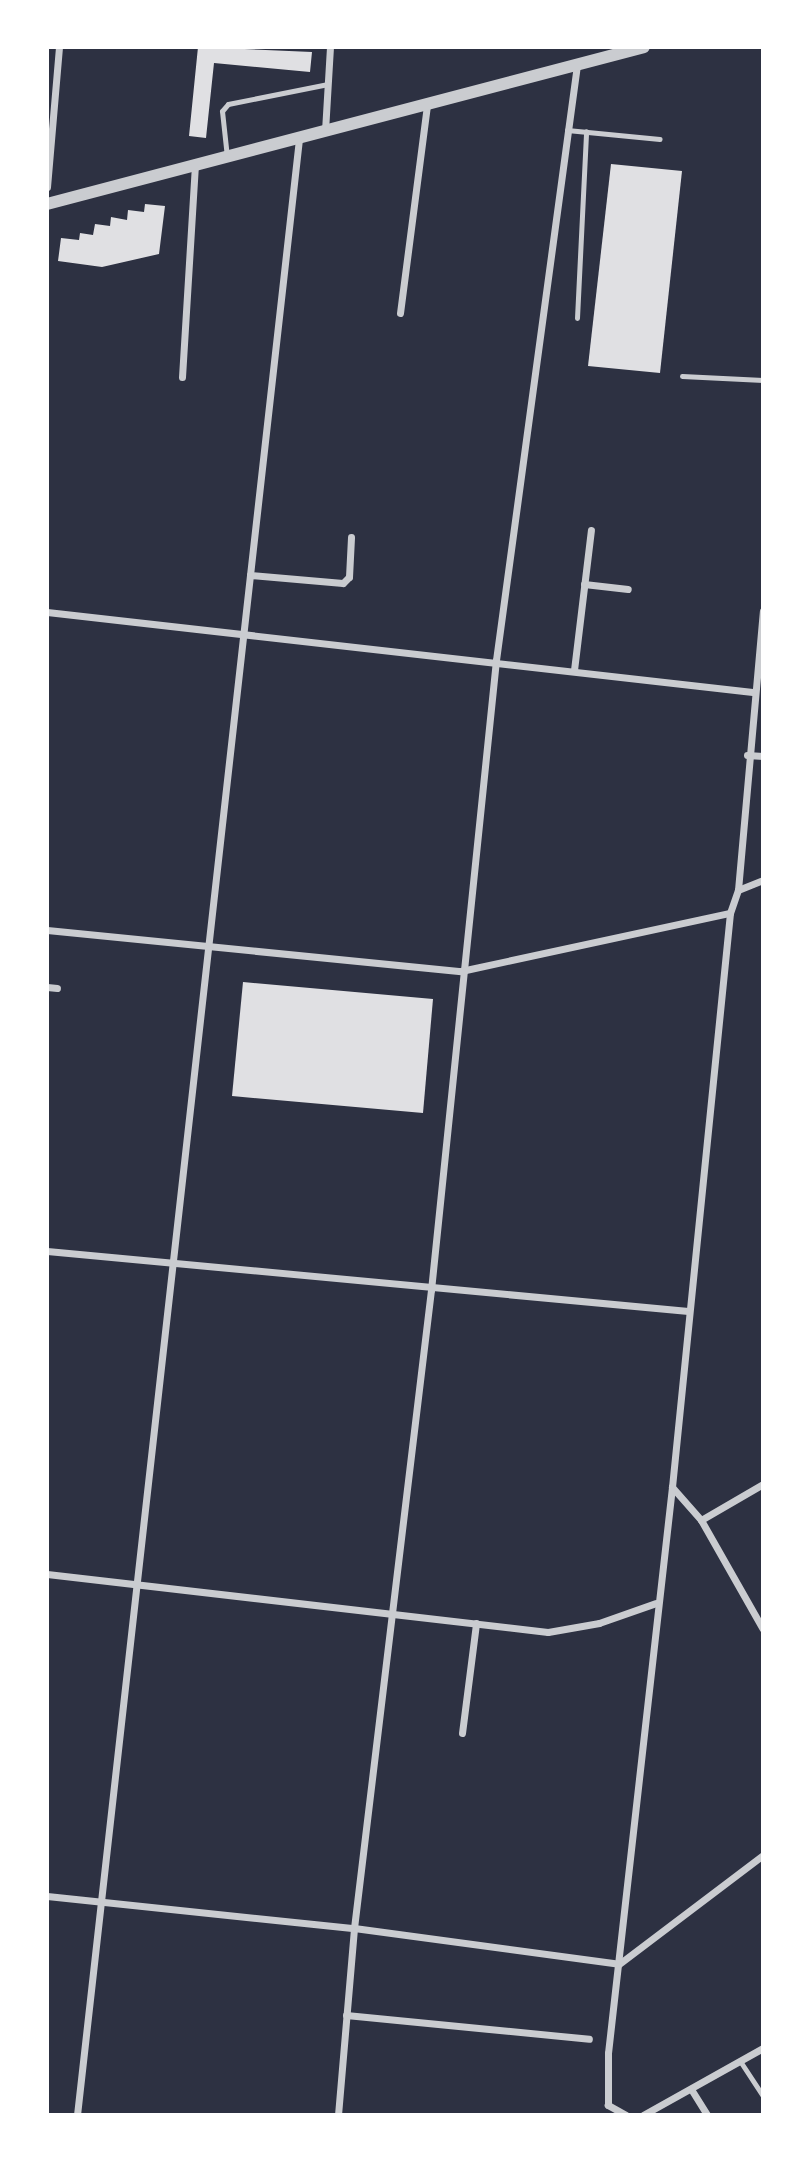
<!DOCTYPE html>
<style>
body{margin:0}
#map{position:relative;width:810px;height:2162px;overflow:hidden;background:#2d3142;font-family:"Times New Roman",serif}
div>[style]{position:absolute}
.building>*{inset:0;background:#e0e0e3}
.service>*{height:5px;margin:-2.5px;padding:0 2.5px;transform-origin:2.5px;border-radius:2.5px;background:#caccd0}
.minor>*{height:7px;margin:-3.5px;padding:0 3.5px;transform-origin:3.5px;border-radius:3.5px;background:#caccd0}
.tertiary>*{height:12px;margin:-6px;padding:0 6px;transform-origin:6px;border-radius:6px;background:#caccd0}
span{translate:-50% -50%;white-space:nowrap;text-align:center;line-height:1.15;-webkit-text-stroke:6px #fff;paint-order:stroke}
.frame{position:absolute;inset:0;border:49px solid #fff;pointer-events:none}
</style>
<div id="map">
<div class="building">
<i style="clip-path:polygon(198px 47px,312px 52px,310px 72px,214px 63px,206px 138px,189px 136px)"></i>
<i style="clip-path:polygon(611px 164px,682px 171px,660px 373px,588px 366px)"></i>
<i style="clip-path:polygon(145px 204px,165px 206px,159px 254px,102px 267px,58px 261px,61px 238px,79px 240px,80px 233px,93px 235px,95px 224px,110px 226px,111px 217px,127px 220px,128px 210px,144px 212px)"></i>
<i style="clip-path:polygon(243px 982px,433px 999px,423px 1113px,232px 1096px)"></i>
</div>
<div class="service">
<i style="left:567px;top:130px;width:93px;rotate:5.5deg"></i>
<i style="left:227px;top:157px;width:46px;rotate:-96.2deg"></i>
<i style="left:222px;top:111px;width:9px;rotate:-49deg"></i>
<i style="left:228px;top:104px;width:102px;rotate:-11.3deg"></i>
<i style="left:577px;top:318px;width:187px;rotate:-87.2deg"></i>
<i style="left:682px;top:376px;width:81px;rotate:2.8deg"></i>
<i style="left:740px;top:2061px;width:42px;rotate:56.7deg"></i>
</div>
<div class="minor">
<i style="left:325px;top:131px;width:84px;rotate:-86.6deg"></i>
<i style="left:47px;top:187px;width:141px;rotate:-85.1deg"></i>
<i style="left:400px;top:313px;width:211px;rotate:-82.6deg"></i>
<i style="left:182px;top:377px;width:212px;rotate:-86.5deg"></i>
<i style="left:250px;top:575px;width:93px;rotate:4.9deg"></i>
<i style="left:343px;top:583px;width:8px;rotate:-45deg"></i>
<i style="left:349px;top:577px;width:40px;rotate:-87.1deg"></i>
<i style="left:584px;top:584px;width:44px;rotate:6.5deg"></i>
<i style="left:47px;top:612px;width:710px;rotate:6.47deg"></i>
<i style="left:574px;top:670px;width:141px;rotate:-83.1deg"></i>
<i style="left:747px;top:755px;width:16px;rotate:4deg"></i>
<i style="left:738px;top:890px;width:27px;rotate:-22deg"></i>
<i style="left:47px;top:930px;width:416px;rotate:5.7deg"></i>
<i style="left:461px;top:971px;width:275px;rotate:-12.2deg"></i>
<i style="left:47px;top:987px;width:10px;rotate:6deg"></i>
<i style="left:47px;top:1251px;width:644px;rotate:5.35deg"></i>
<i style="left:672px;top:1487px;width:44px;rotate:48.7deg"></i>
<i style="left:701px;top:1520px;width:125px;rotate:60.4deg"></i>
<i style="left:701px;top:1520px;width:72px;rotate:-30.1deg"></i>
<i style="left:47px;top:1574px;width:504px;rotate:6.6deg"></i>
<i style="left:548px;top:1632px;width:52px;rotate:-10deg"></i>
<i style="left:599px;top:1623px;width:60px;rotate:-19.3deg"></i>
<i style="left:462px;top:1733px;width:111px;rotate:-82.7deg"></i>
<i style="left:47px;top:1896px;width:309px;rotate:6deg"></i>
<i style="left:354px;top:1928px;width:267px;rotate:7.7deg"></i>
<i style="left:619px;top:1964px;width:181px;rotate:-37.1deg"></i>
<i style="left:346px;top:2015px;width:244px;rotate:5.6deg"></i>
<i style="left:691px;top:2089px;width:31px;rotate:58deg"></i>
<i style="left:77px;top:2115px;width:1989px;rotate:-83.59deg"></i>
<i style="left:338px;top:2115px;width:188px;rotate:-85.1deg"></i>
<i style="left:354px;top:1928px;width:643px;rotate:-83.12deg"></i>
<i style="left:431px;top:1290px;width:633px;rotate:-84.11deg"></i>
<i style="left:496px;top:660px;width:600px;rotate:-82.25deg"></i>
<i style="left:626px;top:2115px;width:21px;rotate:-151deg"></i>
<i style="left:608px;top:2105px;width:52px;rotate:-90deg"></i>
<i style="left:608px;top:2053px;width:570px;rotate:-83.55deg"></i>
<i style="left:672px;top:1487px;width:577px;rotate:-84.23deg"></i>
<i style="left:730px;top:913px;width:24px;rotate:-71deg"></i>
<i style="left:738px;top:890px;width:280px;rotate:-84.9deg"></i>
<i style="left:643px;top:2115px;width:137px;rotate:-29.2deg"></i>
</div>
<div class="tertiary">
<i style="left:47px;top:204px;width:617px;rotate:-14.73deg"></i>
</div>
<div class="frame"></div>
</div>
